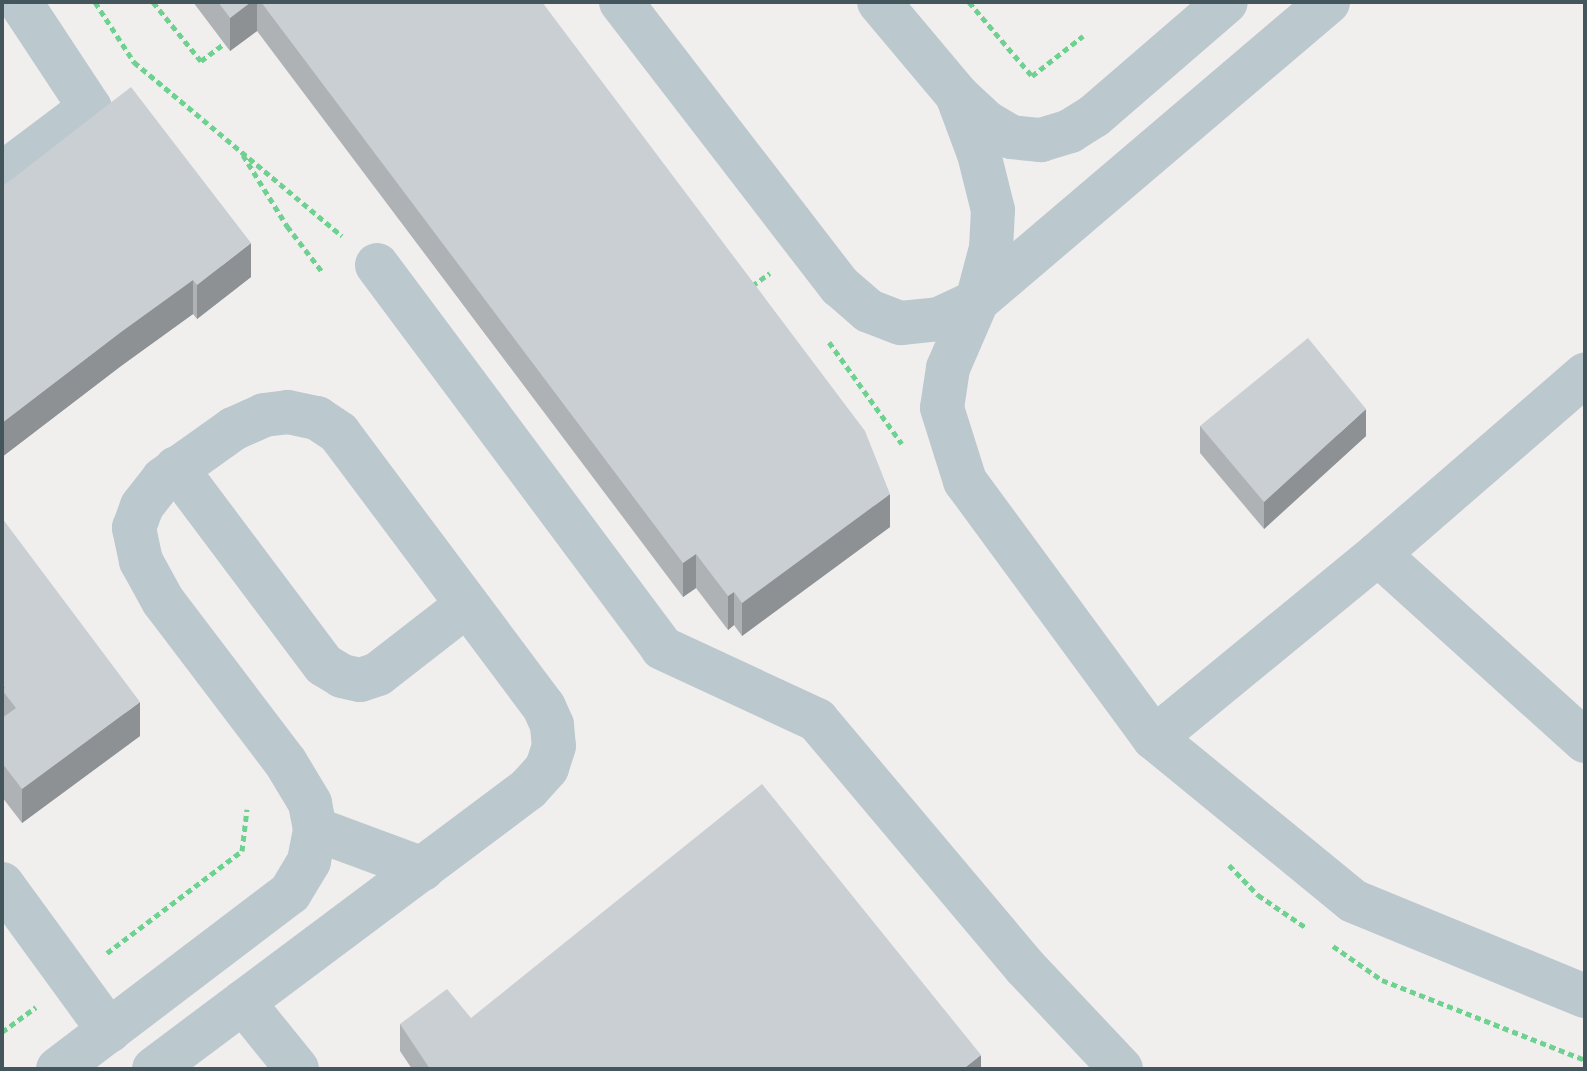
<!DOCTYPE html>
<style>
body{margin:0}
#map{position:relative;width:1587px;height:1071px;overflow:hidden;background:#f1eeee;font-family:Mulish,sans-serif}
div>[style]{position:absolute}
.path>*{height:5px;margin-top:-2.5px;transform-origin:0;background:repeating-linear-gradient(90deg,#6fd190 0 6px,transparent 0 10px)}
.minor>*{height:44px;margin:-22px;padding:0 22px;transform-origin:22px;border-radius:22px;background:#bbc9ce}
.wall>*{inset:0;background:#aeb2b5}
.shaded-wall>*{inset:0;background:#8d9194}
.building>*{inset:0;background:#cacfd3}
span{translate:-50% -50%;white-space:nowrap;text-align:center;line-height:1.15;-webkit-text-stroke:7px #fff;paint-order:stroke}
.frame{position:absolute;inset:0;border:4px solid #45555c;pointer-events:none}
</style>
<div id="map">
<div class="path">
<i style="left:95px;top:2px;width:72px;rotate:57deg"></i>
<i style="left:134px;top:62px;width:271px;rotate:39.9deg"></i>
<i style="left:153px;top:2px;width:76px;rotate:50.9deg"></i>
<i style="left:201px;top:61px;width:35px;rotate:-37deg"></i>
<i style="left:969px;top:2px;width:97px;rotate:49.6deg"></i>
<i style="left:1032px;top:76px;width:65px;rotate:-38.1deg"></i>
<i style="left:243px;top:155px;width:84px;rotate:58.2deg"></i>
<i style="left:287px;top:226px;width:59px;rotate:52.5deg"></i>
<i style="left:752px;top:286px;width:22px;rotate:-36deg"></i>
<i style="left:829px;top:342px;width:125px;rotate:54.4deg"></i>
<i style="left:1229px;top:865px;width:42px;rotate:46deg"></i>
<i style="left:1258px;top:895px;width:57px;rotate:34.2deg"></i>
<i style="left:1333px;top:946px;width:60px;rotate:34.8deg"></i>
<i style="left:1382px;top:980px;width:218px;rotate:21.5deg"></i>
<i style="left:107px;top:953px;width:169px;rotate:-37.1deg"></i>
<i style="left:242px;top:851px;width:42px;rotate:-83.2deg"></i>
<i style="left:2px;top:1032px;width:42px;rotate:-36.3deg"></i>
</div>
<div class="minor">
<i style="left:621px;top:2px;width:359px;rotate:52.4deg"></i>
<i style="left:840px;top:286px;width:38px;rotate:41deg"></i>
<i style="left:869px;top:311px;width:34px;rotate:21deg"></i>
<i style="left:901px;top:323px;width:38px;rotate:-6deg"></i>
<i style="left:939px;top:319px;width:42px;rotate:-25.3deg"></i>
<i style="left:977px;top:301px;width:461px;rotate:-40.4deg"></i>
<i style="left:879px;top:2px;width:121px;rotate:50deg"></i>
<i style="left:957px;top:95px;width:40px;rotate:43deg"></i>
<i style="left:986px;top:122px;width:29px;rotate:31deg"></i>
<i style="left:1011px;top:137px;width:30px;rotate:6deg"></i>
<i style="left:1041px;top:140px;width:30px;rotate:-17deg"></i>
<i style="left:1070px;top:131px;width:28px;rotate:-32deg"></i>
<i style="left:1094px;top:116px;width:174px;rotate:-40.8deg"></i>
<i style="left:957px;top:95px;width:63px;rotate:69.6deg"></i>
<i style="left:979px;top:154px;width:58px;rotate:76deg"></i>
<i style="left:993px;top:210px;width:38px;rotate:93deg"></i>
<i style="left:991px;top:248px;width:55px;rotate:104.8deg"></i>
<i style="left:977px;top:301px;width:73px;rotate:113.4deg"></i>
<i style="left:948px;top:368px;width:40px;rotate:98.5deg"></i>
<i style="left:942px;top:408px;width:77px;rotate:72.5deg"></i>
<i style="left:965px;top:481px;width:319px;rotate:53.7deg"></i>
<i style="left:1154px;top:738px;width:257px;rotate:39.3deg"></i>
<i style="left:1353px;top:901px;width:251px;rotate:22.3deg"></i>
<i style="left:2px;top:174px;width:110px;rotate:-36.9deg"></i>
<i style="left:90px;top:108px;width:127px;rotate:-123.4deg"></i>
<i style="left:377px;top:265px;width:477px;rotate:53.3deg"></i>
<i style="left:662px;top:648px;width:171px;rotate:24.9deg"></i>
<i style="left:817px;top:720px;width:323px;rotate:49.9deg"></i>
<i style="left:1025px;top:967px;width:140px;rotate:46.7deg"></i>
<i style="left:176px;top:468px;width:246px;rotate:53.1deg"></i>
<i style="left:324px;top:665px;width:21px;rotate:31deg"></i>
<i style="left:342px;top:676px;width:18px;rotate:13deg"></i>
<i style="left:360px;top:680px;width:19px;rotate:-18deg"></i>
<i style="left:378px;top:674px;width:113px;rotate:-37.8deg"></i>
<i style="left:1378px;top:554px;width:279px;rotate:42.1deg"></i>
<i style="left:1154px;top:738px;width:290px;rotate:-39.4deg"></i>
<i style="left:1378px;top:554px;width:274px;rotate:-40.9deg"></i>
<i style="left:315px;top:829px;width:115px;rotate:20.3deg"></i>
<i style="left:2px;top:884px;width:182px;rotate:53.9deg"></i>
<i style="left:243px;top:1002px;width:86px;rotate:51.1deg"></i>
<i style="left:58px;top:1069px;width:291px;rotate:-37.2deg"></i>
<i style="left:290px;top:893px;width:37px;rotate:-59deg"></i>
<i style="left:309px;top:861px;width:33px;rotate:-79deg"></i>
<i style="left:315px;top:829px;width:26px;rotate:-101deg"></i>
<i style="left:310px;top:803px;width:47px;rotate:-121deg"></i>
<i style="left:286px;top:763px;width:203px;rotate:-127.2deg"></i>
<i style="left:163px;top:601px;width:46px;rotate:-118.8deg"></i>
<i style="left:141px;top:561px;width:34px;rotate:-102deg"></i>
<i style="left:134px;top:528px;width:23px;rotate:-70deg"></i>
<i style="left:142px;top:506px;width:34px;rotate:-52deg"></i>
<i style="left:163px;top:479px;width:86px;rotate:-35.5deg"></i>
<i style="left:233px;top:429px;width:34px;rotate:-24deg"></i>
<i style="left:264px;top:415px;width:24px;rotate:-7deg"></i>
<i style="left:288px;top:412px;width:30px;rotate:12deg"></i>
<i style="left:317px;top:418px;width:27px;rotate:34deg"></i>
<i style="left:339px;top:433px;width:342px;rotate:53.2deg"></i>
<i style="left:544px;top:707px;width:20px;rotate:66deg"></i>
<i style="left:552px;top:725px;width:21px;rotate:85deg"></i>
<i style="left:554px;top:746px;width:23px;rotate:108deg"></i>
<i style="left:547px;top:768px;width:28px;rotate:132deg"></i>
<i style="left:528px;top:789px;width:467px;rotate:143.2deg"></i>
</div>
<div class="wall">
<i style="clip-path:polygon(193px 2px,542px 2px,890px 527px,742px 636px,734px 625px,728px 630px,696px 588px,683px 597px,257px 31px,230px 51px)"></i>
<i style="clip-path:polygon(2px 187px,251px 277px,197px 319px,193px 314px,121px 366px,2px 457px)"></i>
<i style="clip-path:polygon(1200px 426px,1366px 436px,1264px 529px,1200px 453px)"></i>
<i style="clip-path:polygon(2px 518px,140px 736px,22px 823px,2px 797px)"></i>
<i style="clip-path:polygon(471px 1018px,981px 1069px,412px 1069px,400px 1051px,400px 1024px)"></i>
</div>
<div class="shaded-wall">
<i style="clip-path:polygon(251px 2px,257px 2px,257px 31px,230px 51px,230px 18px)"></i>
<i style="clip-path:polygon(251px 243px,251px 277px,197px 319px,197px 285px)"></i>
<i style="clip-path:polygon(193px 280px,193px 314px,121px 366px,2px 457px,2px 423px,121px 332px)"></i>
<i style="clip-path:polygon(1366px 409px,1366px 436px,1264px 529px,1264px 502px)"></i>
<i style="clip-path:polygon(890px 494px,890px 527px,742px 636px,742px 603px)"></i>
<i style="clip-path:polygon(696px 554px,696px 588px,683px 597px,683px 563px)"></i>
<i style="clip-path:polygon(734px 592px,734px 625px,728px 630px,728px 596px)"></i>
<i style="clip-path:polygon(140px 702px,140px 736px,22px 823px,22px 789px)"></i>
<i style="clip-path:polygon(981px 1055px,981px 1069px,963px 1069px)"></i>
</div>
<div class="building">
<i style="clip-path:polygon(218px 2px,251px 2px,230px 18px)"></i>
<i style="clip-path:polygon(261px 2px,542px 2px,865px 431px,890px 494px,742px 603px,734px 592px,728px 596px,696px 554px,683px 563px)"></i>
<i style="clip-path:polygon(131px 87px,251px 243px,197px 285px,193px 280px,121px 332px,2px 423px,2px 187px)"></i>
<i style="clip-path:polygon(1308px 338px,1366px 409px,1264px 502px,1200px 426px)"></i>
<i style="clip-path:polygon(2px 518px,140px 702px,22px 789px,2px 763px,2px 718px,16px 708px,2px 690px,5px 688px,2px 683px)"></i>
<i style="clip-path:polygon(762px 784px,981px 1055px,963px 1069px,430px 1069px,400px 1024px,447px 989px,471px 1018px)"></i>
</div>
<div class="frame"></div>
</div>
